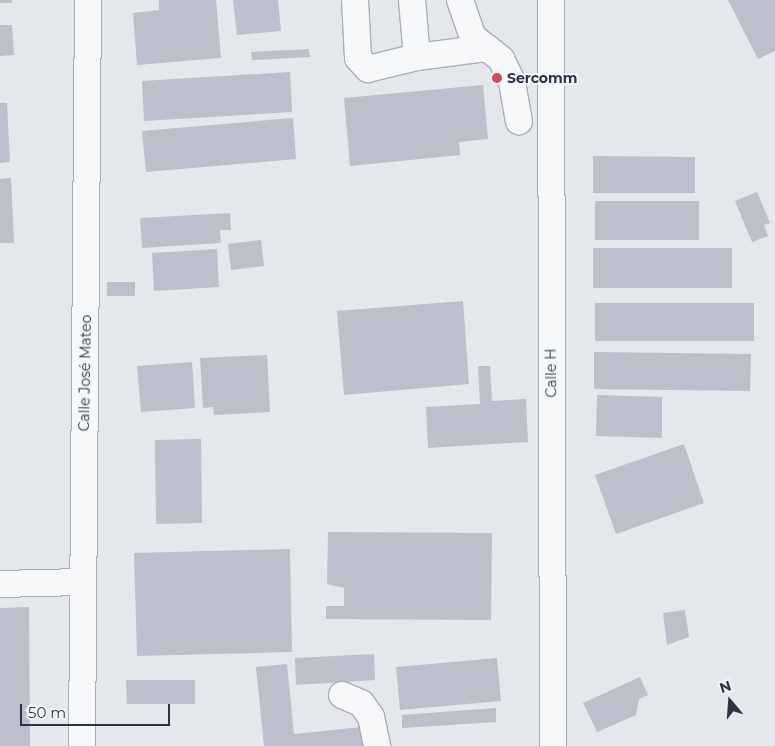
<!DOCTYPE html>
<meta charset="utf-8">
<style>
body{margin:0}
#map{position:relative;width:775px;height:746px;overflow:hidden;background:#e4e7ec;font-family:Montserrat,sans-serif}
div>[style]{position:absolute}
.building>*{inset:0;background:#bbc0ca}
.roads{filter:drop-shadow(1px 0 #a9aeb7) drop-shadow(-1px 0 #a9aeb7) drop-shadow(0 1px #a9aeb7) drop-shadow(0 -1px #a9aeb7)}
.minor>*{height:26px;margin:-13px;padding:0 13px;transform-origin:13px;border-radius:13px;background:#f7f8fa}
.dots>*{width:14px;height:14px;translate:-50% -50%;box-sizing:border-box;border:2px solid #f4f6f9;border-radius:50%}
span{translate:-50% -50%;white-space:nowrap;text-align:center;line-height:1.15;-webkit-text-stroke:4px #f4f6f9;paint-order:stroke}
.poi-label{font-size:14px;color:#2b3445;font-weight:700}
.left{translate:0 -50%;text-align:left}
.street-label{font-size:14px;color:#2b3445}
.north{position:absolute;left:705px;top:676px;width:50px;height:50px;-webkit-text-stroke:4px #f4f6f9;paint-order:stroke;rotate:342deg;font-size:14px;font-weight:700;line-height:20px;text-align:center;color:#2b3445}
.north::after{content:'';display:block;margin:auto;width:18px;height:22px;background:#2b3445;clip-path:polygon(50% 0,100% 100%,50% 72%,0 100%)}
.scale{position:absolute;left:20px;top:704px;width:150px;height:22px;box-sizing:border-box;border:2px solid #2b3445;border-top:0;padding-left:6px;font-size:15px;line-height:18px;white-space:nowrap;color:#2b3445;-webkit-text-stroke:4px #f4f6f9;paint-order:stroke}
</style>
<div id="map">
<div class="building">
<i style="clip-path:polygon(0 0,12px 0,12px 3px,0 3px)"></i>
<i style="clip-path:polygon(159px 0,216px 0,221px 58px,137px 65px,133px 13px,159px 10px)"></i>
<i style="clip-path:polygon(233px 0,278px 0,281px 31px,237px 35px)"></i>
<i style="clip-path:polygon(728px 0,775px 0,775px 51px,758px 59px)"></i>
<i style="clip-path:polygon(0 25px,12px 25px,14px 55px,0 56px)"></i>
<i style="clip-path:polygon(309px 49px,310px 57px,252px 60px,251px 52px)"></i>
<i style="clip-path:polygon(290px 72px,292px 112px,144px 121px,142px 81px)"></i>
<i style="clip-path:polygon(483px 85px,488px 139px,459px 142px,460px 155px,350px 166px,344px 98px)"></i>
<i style="clip-path:polygon(0 103px,7px 103px,10px 162px,0 163px)"></i>
<i style="clip-path:polygon(293px 118px,296px 159px,146px 172px,142px 131px)"></i>
<i style="clip-path:polygon(593px 156px,695px 157px,695px 193px,593px 193px)"></i>
<i style="clip-path:polygon(11px 178px,14px 243px,0 243px,0 179px)"></i>
<i style="clip-path:polygon(757px 192px,770px 223px,764px 225px,768px 236px,752px 242px,735px 201px)"></i>
<i style="clip-path:polygon(595px 201px,699px 201px,699px 240px,595px 240px)"></i>
<i style="clip-path:polygon(230px 213px,231px 230px,220px 230px,221px 243px,142px 248px,140px 218px)"></i>
<i style="clip-path:polygon(261px 240px,264px 266px,231px 270px,228px 244px)"></i>
<i style="clip-path:polygon(593px 248px,732px 248px,732px 288px,593px 288px)"></i>
<i style="clip-path:polygon(217px 249px,219px 287px,154px 291px,152px 253px)"></i>
<i style="clip-path:polygon(107px 282px,135px 282px,135px 296px,107px 296px)"></i>
<i style="clip-path:polygon(463px 301px,469px 384px,344px 395px,337px 311px)"></i>
<i style="clip-path:polygon(595px 303px,754px 303px,754px 341px,595px 341px)"></i>
<i style="clip-path:polygon(594px 352px,751px 354px,750px 391px,594px 389px)"></i>
<i style="clip-path:polygon(267px 355px,270px 412px,214px 415px,213px 407px,203px 408px,200px 358px)"></i>
<i style="clip-path:polygon(192px 362px,195px 408px,141px 412px,137px 366px)"></i>
<i style="clip-path:polygon(478px 366px,490px 366px,492px 401px,526px 399px,528px 442px,428px 448px,426px 407px,480px 404px)"></i>
<i style="clip-path:polygon(597px 395px,662px 397px,662px 438px,596px 436px)"></i>
<i style="clip-path:polygon(201px 439px,202px 523px,156px 524px,155px 440px)"></i>
<i style="clip-path:polygon(684px 444px,704px 503px,616px 534px,595px 475px)"></i>
<i style="clip-path:polygon(328px 532px,492px 533px,491px 620px,326px 619px,326px 606px,344px 606px,344px 588px,327px 584px)"></i>
<i style="clip-path:polygon(290px 549px,292px 652px,137px 656px,134px 553px)"></i>
<i style="clip-path:polygon(29px 607px,30px 746px,0 746px,0 608px)"></i>
<i style="clip-path:polygon(685px 610px,689px 637px,667px 645px,663px 613px)"></i>
<i style="clip-path:polygon(374px 654px,375px 680px,296px 685px,295px 658px)"></i>
<i style="clip-path:polygon(497px 658px,501px 701px,400px 710px,396px 667px)"></i>
<i style="clip-path:polygon(287px 664px,294px 734px,362px 727px,364px 746px,264px 746px,256px 667px)"></i>
<i style="clip-path:polygon(640px 677px,648px 695px,639px 699px,636px 715px,597px 732px,583px 703px)"></i>
<i style="clip-path:polygon(126px 680px,195px 680px,195px 704px,127px 704px)"></i>
<i style="clip-path:polygon(496px 708px,496px 722px,402px 728px,402px 715px)"></i>
</div>
<div class="roads">
<div class="minor">
<i style="left:355px;top:0;width:58px;rotate:87deg"></i>
<i style="left:358px;top:58px;width:15px;rotate:48deg"></i>
<i style="left:368px;top:69px;width:50px;rotate:-13.8deg"></i>
<i style="left:417px;top:57px;width:71px;rotate:-7.3deg"></i>
<i style="left:412px;top:0;width:57px;rotate:85deg"></i>
<i style="left:460px;top:0;width:39px;rotate:71deg"></i>
<i style="left:473px;top:37px;width:36px;rotate:38deg"></i>
<i style="left:501px;top:59px;width:25px;rotate:64deg"></i>
<i style="left:512px;top:82px;width:40px;rotate:80deg"></i>
<i style="left:551px;top:0;width:746px;rotate:89.85deg"></i>
<i style="left:0;top:584px;width:82px;rotate:-1.4deg"></i>
<i style="left:342px;top:695px;width:21px;rotate:23deg"></i>
<i style="left:361px;top:703px;width:17px;rotate:54deg"></i>
<i style="left:371px;top:717px;width:30px;rotate:78deg"></i>
<i style="left:82px;top:746px;width:746px;rotate:-89.54deg"></i>
</div>
</div>
<div class="dots">
<i style="left:497px;top:78px;background:#d1495b"></i>
</div>
<div class="poi-label">
<span class="left" style="left:507px;top:78px">Sercomm</span>
</div>
<div class="street-label">
<span style="left:85px;top:373px;rotate:-89deg">Calle José Mateo</span>
<span style="left:551px;top:373px;rotate:-91deg">Calle H</span>
</div>
<div class="north">N</div>
<div class="scale">50 m</div>
</div>
